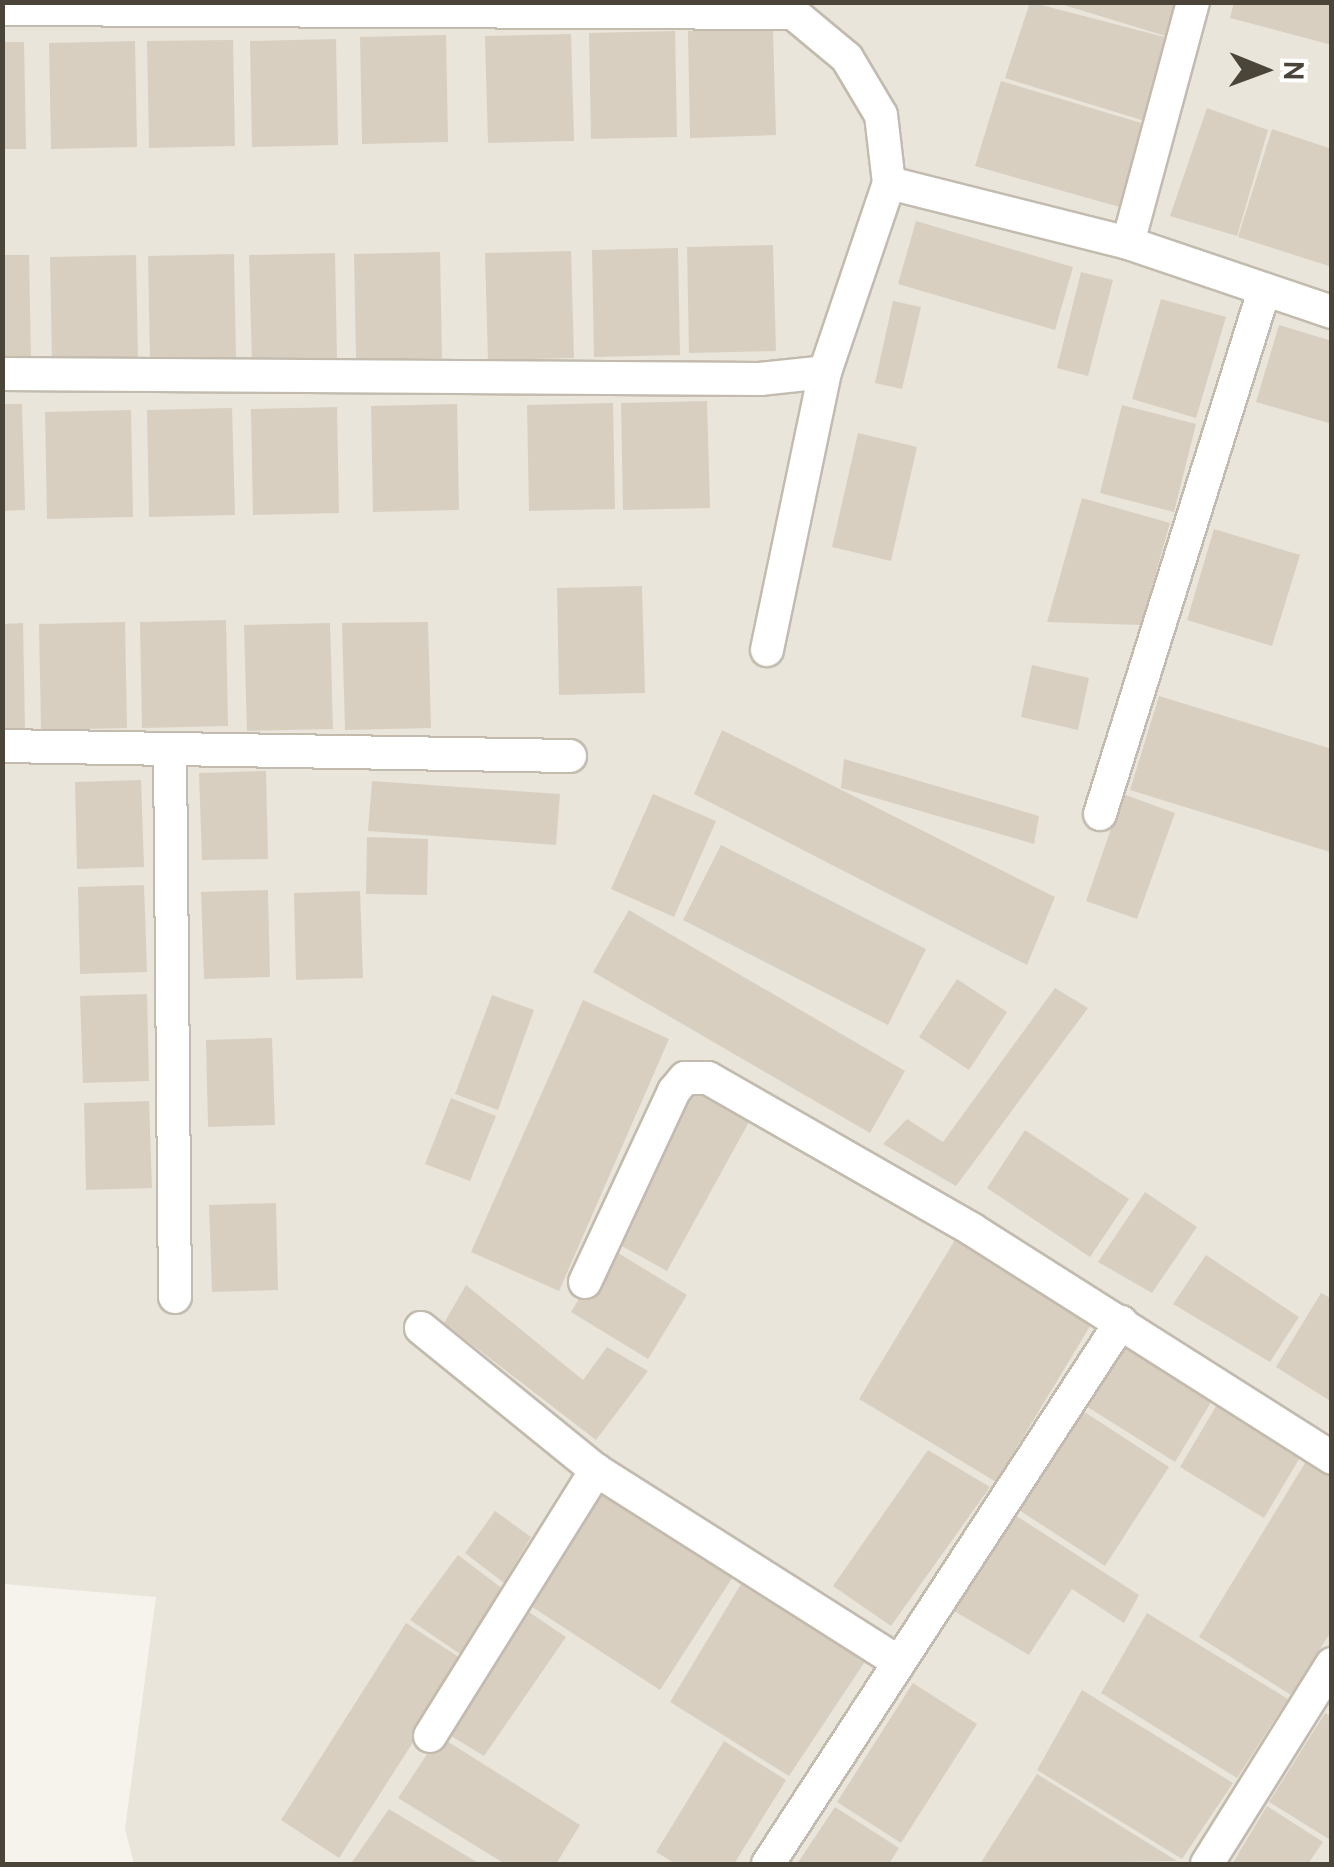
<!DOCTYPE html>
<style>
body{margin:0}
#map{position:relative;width:1334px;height:1867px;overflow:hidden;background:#f6f3ec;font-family:Cabin,sans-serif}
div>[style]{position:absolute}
.residential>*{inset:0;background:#eae5da}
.building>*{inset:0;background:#d8cfc1}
.roads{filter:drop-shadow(2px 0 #c2bbae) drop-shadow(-2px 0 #c2bbae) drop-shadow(0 2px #c2bbae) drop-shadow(0 -2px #c2bbae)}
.street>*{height:32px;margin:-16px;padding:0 16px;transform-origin:16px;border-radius:16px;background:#fff}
span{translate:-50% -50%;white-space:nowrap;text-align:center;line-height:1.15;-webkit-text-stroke:8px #fff;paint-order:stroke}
.frame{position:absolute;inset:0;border:5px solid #4b4439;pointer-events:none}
.north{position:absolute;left:1214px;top:20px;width:100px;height:100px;-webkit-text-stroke:8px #fff;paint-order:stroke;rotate:91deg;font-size:28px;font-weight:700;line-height:40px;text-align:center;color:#4b4439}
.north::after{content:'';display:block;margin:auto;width:35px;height:45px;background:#4b4439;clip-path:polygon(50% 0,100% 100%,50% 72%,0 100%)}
</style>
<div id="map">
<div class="residential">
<i style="clip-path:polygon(2px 3px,1331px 3px,1331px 1864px,134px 1864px,125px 1829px,156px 1597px,3px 1584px)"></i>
</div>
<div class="building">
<i style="clip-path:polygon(1030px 2px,1172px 39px,1148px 122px,1005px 78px)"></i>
<i style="clip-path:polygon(1054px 2px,1182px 2px,1172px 38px)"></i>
<i style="clip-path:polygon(1234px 2px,1332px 2px,1332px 45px,1230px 18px)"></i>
<i style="clip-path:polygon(773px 29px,776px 135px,690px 138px,688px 31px)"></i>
<i style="clip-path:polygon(675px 31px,677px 137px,591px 139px,589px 33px)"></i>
<i style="clip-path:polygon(571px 34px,574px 141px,488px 143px,485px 36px)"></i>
<i style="clip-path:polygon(446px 35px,448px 142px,362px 144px,360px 37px)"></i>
<i style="clip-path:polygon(336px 39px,338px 145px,252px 147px,250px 41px)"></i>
<i style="clip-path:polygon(233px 40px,235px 146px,149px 148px,147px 41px)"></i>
<i style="clip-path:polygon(135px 41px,137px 147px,51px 149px,49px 43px)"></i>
<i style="clip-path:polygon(2px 42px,24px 42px,26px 149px,2px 149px)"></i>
<i style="clip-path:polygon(1001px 81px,1148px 125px,1123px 208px,975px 166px)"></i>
<i style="clip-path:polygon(1207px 108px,1268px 130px,1237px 236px,1170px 216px)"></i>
<i style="clip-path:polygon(1272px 129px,1332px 149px,1332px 267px,1238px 237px)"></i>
<i style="clip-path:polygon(916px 221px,1073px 267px,1055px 330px,898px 284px)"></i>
<i style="clip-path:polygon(773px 245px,776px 351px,689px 353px,687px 247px)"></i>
<i style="clip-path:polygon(678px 248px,680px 355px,594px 357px,592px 250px)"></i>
<i style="clip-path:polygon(571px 251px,574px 358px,488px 360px,485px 253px)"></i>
<i style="clip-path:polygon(440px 252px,442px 358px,356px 360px,354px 254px)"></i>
<i style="clip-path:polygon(335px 253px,337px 359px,252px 361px,249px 255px)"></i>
<i style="clip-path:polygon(234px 254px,236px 361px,150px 363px,148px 256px)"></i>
<i style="clip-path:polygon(2px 255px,29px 255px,31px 361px,2px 362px)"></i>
<i style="clip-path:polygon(136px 255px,138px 361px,52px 363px,50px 257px)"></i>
<i style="clip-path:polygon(1081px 272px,1113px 280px,1088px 376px,1057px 368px)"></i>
<i style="clip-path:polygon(1161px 299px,1226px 317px,1196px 418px,1132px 399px)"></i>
<i style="clip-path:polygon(893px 301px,921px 307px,902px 389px,875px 383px)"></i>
<i style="clip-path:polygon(1279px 325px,1332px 341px,1332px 424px,1256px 402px)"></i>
<i style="clip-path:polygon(707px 401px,710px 508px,623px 510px,621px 403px)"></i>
<i style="clip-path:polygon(613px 403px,615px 509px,529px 511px,527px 405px)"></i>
<i style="clip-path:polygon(2px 404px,22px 404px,25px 510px,2px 511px)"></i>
<i style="clip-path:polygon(457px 404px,459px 510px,373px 512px,371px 406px)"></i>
<i style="clip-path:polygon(1122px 405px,1196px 424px,1174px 512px,1100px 493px)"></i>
<i style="clip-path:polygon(337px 407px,339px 513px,253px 515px,251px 409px)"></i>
<i style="clip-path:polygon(232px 408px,235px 515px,149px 517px,147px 410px)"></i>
<i style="clip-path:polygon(131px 410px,133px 517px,47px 519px,45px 412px)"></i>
<i style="clip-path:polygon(858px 433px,917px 447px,891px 561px,832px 547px)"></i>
<i style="clip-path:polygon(1082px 498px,1170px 523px,1141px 625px,1047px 622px)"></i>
<i style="clip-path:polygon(1214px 529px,1300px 555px,1272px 646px,1187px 620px)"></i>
<i style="clip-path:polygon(642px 586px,645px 693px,559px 695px,557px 588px)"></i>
<i style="clip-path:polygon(226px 620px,228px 726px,142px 728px,140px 622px)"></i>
<i style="clip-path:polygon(125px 622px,127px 728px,41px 730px,39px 624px)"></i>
<i style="clip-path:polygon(428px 622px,431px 728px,345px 730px,342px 623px)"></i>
<i style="clip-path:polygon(23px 623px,25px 729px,2px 730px,2px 624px)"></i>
<i style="clip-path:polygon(330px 623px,333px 729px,247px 731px,244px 625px)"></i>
<i style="clip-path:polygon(1032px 665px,1089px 678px,1078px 730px,1021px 717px)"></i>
<i style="clip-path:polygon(1159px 696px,1332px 749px,1330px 852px,1130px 790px)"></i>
<i style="clip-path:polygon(722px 730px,1055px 897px,1027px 965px,694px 794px)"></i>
<i style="clip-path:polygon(844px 759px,1039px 816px,1034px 844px,841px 788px)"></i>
<i style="clip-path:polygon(266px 771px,268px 859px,202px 860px,199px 773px)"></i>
<i style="clip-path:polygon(141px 780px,144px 867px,77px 869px,75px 782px)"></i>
<i style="clip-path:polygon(372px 781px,560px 794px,556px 845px,368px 831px)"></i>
<i style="clip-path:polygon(653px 794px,716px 821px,674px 917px,611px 889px)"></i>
<i style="clip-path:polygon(1123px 794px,1175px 813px,1137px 919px,1086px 901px)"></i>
<i style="clip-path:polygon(367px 837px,428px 839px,427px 895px,366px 894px)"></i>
<i style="clip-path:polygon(721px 845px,926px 949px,888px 1025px,683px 920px)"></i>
<i style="clip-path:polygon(144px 885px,147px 972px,80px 974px,78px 887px)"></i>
<i style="clip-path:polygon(268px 890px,270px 977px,204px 979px,201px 892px)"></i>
<i style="clip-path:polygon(360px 891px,363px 978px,296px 980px,294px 893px)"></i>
<i style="clip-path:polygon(629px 910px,905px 1071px,870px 1133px,593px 972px)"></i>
<i style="clip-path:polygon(957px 979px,1007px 1012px,969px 1070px,919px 1037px)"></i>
<i style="clip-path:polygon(1055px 988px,1088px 1008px,956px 1186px,883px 1144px,907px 1119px,943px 1142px)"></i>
<i style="clip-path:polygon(147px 994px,149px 1081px,83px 1083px,80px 996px)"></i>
<i style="clip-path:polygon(492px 995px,534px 1010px,498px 1110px,455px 1094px)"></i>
<i style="clip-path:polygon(583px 1000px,669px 1039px,559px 1291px,471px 1252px)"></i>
<i style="clip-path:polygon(272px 1038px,275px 1125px,208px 1127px,206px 1040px)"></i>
<i style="clip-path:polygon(703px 1069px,760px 1102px,667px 1271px,609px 1239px)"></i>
<i style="clip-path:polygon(451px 1098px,496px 1116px,470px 1181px,425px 1164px)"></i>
<i style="clip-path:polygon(149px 1101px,152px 1188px,86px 1190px,84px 1103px)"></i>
<i style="clip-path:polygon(1025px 1130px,1129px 1199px,1090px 1257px,987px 1188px)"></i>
<i style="clip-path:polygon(1145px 1192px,1197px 1227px,1152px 1293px,1098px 1262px)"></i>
<i style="clip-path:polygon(276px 1203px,278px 1290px,212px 1292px,209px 1205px)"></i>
<i style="clip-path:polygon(958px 1235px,1095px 1318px,996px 1482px,859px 1399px)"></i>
<i style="clip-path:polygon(610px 1248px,687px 1295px,648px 1359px,571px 1312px)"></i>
<i style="clip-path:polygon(1206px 1255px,1299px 1317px,1270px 1362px,1173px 1304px)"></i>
<i style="clip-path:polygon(466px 1285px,583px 1380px,607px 1347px,648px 1371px,596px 1440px,444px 1323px)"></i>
<i style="clip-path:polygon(1321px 1293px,1332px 1299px,1332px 1402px,1276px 1367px)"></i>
<i style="clip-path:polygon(1128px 1342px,1213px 1399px,1175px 1462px,1086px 1406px)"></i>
<i style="clip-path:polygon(1219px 1401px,1302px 1454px,1264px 1518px,1180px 1467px)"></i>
<i style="clip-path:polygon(1083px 1411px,1169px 1467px,1105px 1566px,1019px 1510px)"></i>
<i style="clip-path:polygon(928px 1450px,990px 1487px,891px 1626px,833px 1586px)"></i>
<i style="clip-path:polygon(1308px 1458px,1332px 1472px,1332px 1630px,1291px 1695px,1199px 1637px)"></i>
<i style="clip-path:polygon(602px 1485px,736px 1572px,660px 1690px,526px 1603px)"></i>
<i style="clip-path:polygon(495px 1511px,531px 1537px,504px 1583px,465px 1553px)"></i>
<i style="clip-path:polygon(1015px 1515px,1139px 1595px,1124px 1623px,1072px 1589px,1029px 1655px,954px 1611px)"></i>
<i style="clip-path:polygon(458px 1555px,503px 1589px,466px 1658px,410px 1620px)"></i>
<i style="clip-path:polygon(744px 1579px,870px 1654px,789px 1776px,670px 1702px)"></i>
<i style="clip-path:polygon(523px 1608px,566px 1637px,484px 1756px,441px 1730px)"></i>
<i style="clip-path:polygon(1147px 1613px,1288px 1699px,1237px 1778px,1101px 1693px)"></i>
<i style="clip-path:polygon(406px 1623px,465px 1661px,339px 1858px,281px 1820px)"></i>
<i style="clip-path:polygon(913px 1683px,977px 1724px,901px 1843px,837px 1802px)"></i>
<i style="clip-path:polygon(1082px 1690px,1233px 1783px,1182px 1859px,1037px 1770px)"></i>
<i style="clip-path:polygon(1325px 1713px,1332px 1717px,1332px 1841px,1269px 1802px)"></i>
<i style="clip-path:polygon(439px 1736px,580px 1825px,556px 1864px,505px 1864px,398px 1798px)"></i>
<i style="clip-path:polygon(724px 1741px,786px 1780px,734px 1864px,676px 1864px,656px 1852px)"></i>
<i style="clip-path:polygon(1037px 1774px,1177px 1861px,980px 1864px)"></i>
<i style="clip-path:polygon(1267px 1806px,1323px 1842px,1308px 1864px,1232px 1864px)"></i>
<i style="clip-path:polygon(835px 1807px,899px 1848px,889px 1864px,797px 1864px)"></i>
<i style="clip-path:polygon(389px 1809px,480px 1864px,352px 1862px)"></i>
</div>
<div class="roads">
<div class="street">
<i style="left:2px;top:9px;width:791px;rotate:0.29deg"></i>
<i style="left:793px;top:13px;width:70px;rotate:39.8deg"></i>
<i style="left:847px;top:58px;width:66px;rotate:59.2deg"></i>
<i style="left:881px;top:115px;width:68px;rotate:83.3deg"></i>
<i style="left:889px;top:183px;width:200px;rotate:108.7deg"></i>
<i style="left:825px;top:372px;width:284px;rotate:101.8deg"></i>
<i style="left:889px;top:183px;width:246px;rotate:14.1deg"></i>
<i style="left:1128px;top:243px;width:215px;rotate:18.7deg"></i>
<i style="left:1128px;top:243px;width:250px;rotate:-74.9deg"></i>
<i style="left:2px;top:374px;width:758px;rotate:0.38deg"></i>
<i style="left:760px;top:379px;width:65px;rotate:-6.1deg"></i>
<i style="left:2px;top:746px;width:568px;rotate:1.01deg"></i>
<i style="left:170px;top:749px;width:548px;rotate:89.48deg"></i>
<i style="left:1100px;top:814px;width:545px;rotate:-72.6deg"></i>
<i style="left:585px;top:1282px;width:211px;rotate:-65deg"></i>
<i style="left:674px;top:1091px;width:17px;rotate:-50deg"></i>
<i style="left:685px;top:1078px;width:23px"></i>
<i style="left:708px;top:1078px;width:305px;rotate:29.8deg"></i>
<i style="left:973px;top:1230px;width:425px;rotate:32.4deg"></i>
<i style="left:421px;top:1328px;width:225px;rotate:39.1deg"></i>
<i style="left:430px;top:1736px;width:314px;rotate:-58deg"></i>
<i style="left:596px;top:1470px;width:359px;rotate:32.4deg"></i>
<i style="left:768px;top:1864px;width:647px;rotate:-56.92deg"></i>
<i style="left:1207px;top:1864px;width:236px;rotate:-58deg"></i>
</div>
</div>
<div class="frame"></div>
<div class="north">N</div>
</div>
